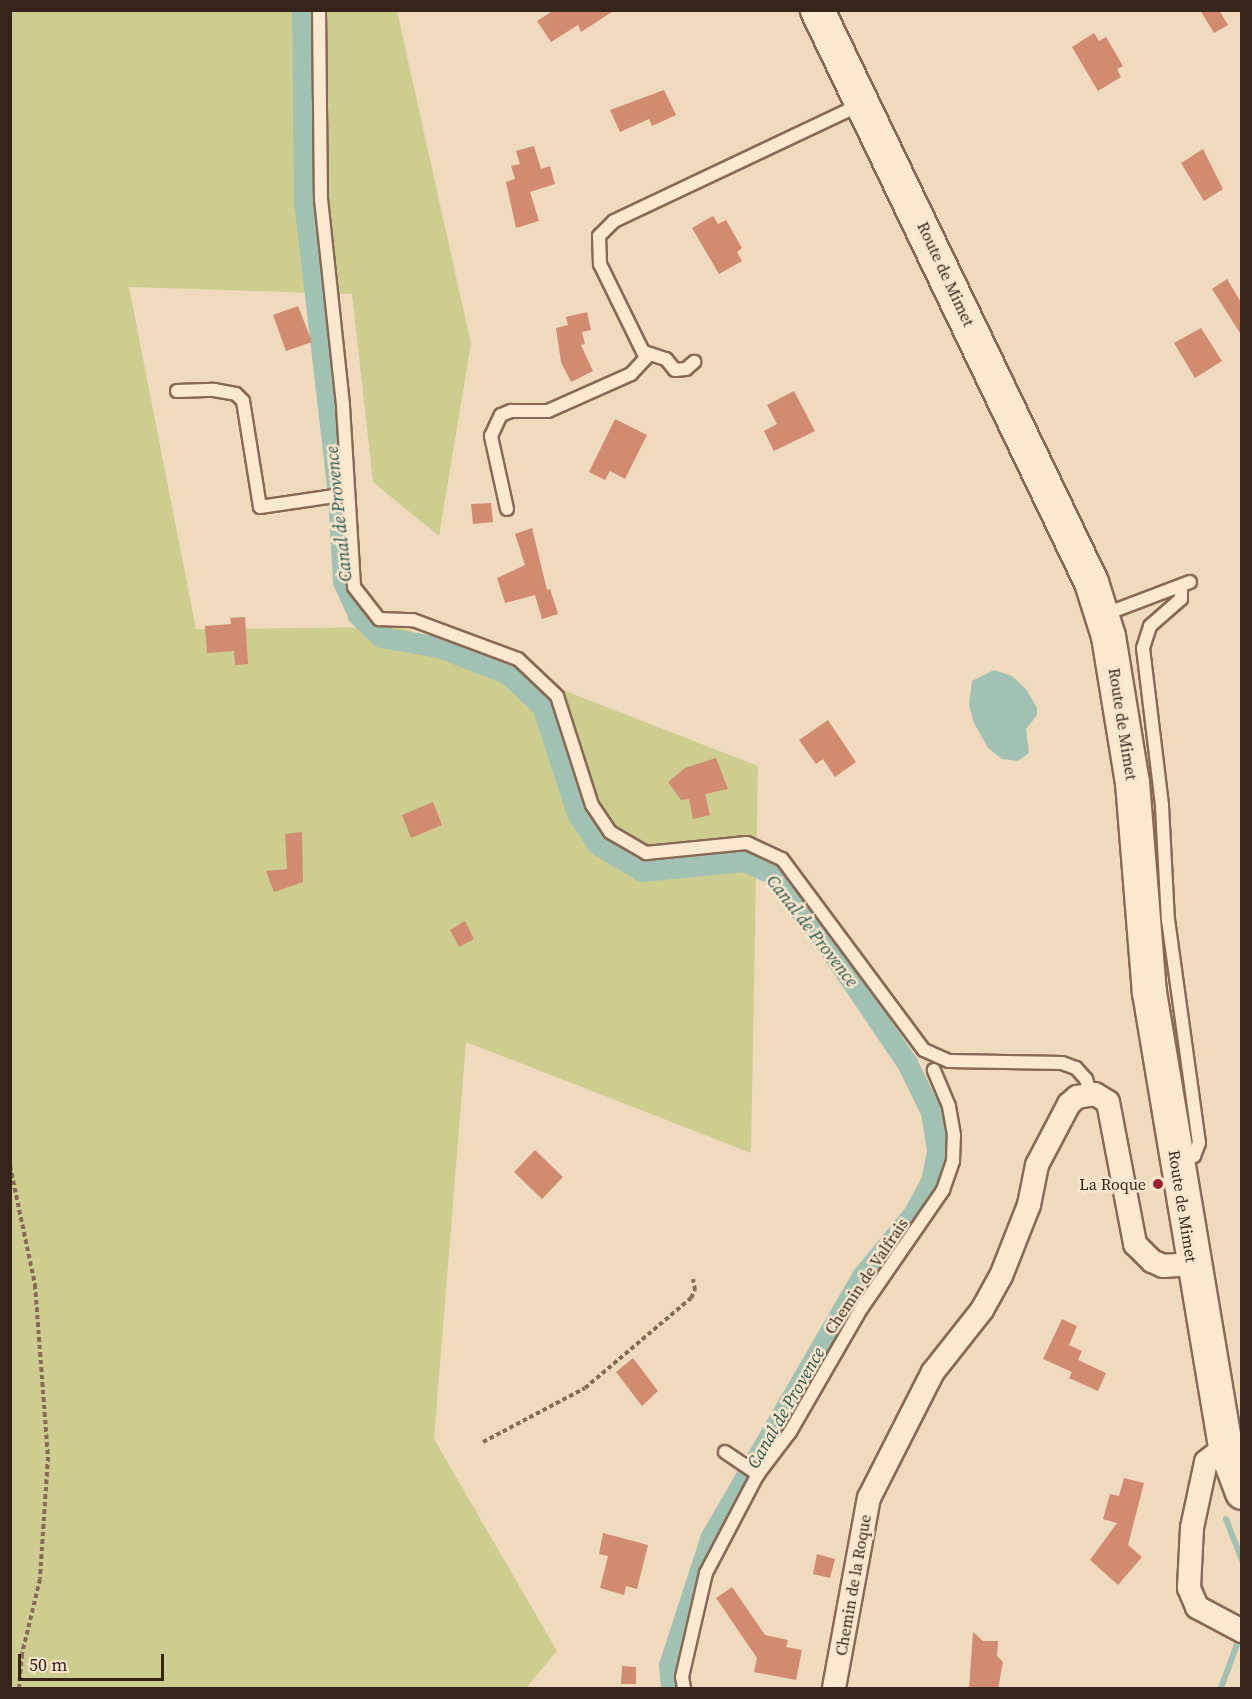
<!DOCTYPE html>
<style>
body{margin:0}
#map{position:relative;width:1252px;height:1699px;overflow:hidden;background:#f0dabd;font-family:"Source Serif 4",serif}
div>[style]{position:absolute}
.green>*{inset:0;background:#cecd90}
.water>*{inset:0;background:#a1c1b3}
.stream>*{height:6px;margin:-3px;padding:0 3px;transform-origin:3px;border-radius:3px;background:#a1c1b3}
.canal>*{height:21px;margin:-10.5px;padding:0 10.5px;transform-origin:10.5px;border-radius:10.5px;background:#a1c1b3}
.building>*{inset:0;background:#d08b70}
.path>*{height:4px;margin-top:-2px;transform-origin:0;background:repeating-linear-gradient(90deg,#886955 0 4.5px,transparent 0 7.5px)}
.roads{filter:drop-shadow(2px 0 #886955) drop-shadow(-2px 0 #886955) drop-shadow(0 2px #886955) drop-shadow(0 -2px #886955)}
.lane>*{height:12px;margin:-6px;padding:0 6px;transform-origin:6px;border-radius:6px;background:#fae8d0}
.street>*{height:22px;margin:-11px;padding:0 11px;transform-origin:11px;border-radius:11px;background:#fae8d0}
.secondary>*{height:33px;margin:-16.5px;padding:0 16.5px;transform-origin:16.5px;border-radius:16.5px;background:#fae8d0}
.dots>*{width:16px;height:16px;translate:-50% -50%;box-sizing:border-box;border:3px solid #f7e5cc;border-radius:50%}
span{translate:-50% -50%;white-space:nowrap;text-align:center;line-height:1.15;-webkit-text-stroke:5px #f7e5cc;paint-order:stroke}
.street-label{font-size:16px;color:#37241b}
.poi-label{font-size:16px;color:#37241b}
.right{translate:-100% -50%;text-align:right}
.water-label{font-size:18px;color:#29574e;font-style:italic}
.frame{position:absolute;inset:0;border:12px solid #37241b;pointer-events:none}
.scale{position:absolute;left:18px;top:1654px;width:146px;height:27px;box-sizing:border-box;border:3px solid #37241b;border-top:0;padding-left:8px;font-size:18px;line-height:21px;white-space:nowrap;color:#37241b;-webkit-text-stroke:4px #f7e5cc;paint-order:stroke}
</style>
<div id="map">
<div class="green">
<i style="clip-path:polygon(11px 11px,397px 11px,471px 344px,439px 536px,373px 482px,352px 294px,129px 287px,196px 629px,401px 627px,758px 766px,751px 1153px,466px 1042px,434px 1439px,557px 1651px,526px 1688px,11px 1688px)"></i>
</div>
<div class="water">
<i style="clip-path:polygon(994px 670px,1012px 676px,1026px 689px,1037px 708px,1037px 715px,1026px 729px,1029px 753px,1018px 761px,1002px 759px,988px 748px,974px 723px,969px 705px,972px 681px)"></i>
</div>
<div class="stream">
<i style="left:1226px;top:1519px;width:44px;rotate:68.7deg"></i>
<i style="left:1221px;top:1688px;width:55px;rotate:-69.9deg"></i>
</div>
<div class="canal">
<i style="left:302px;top:10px;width:190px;rotate:89.4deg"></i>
<i style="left:304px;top:200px;width:297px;rotate:83.4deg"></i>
<i style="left:338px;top:495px;width:86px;rotate:86.7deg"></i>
<i style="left:343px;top:581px;width:37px;rotate:66deg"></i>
<i style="left:358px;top:615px;width:32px;rotate:44deg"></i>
<i style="left:381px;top:637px;width:59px;rotate:9.8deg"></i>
<i style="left:439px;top:647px;width:74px;rotate:21.4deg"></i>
<i style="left:508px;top:674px;width:47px;rotate:43.3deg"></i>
<i style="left:542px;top:706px;width:113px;rotate:71.9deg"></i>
<i style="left:577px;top:813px;width:38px;rotate:57deg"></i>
<i style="left:598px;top:845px;width:51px;rotate:30.6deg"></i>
<i style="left:642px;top:871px;width:102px;rotate:-5.6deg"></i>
<i style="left:744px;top:861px;width:30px;rotate:24deg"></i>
<i style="left:771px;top:873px;width:88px;rotate:52deg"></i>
<i style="left:825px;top:942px;width:146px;rotate:55.9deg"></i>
<i style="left:907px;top:1063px;width:55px;rotate:63.9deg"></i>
<i style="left:931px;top:1112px;width:39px;rotate:81deg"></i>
<i style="left:937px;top:1151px;width:31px;rotate:101deg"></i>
<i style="left:931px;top:1181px;width:36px;rotate:118deg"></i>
<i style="left:914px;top:1213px;width:82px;rotate:129.5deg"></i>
<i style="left:862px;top:1276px;width:301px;rotate:120.1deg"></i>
<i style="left:711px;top:1536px;width:136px;rotate:108deg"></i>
<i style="left:669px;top:1665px;width:23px;rotate:85deg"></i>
</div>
<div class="building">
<i style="clip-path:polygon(554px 10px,615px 10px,581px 32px,578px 25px,551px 42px,537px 21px)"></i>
<i style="clip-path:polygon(1200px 10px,1219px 10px,1228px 25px,1214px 33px)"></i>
<i style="clip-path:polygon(1094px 33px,1099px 41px,1106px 37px,1123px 66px,1117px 69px,1121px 77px,1098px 91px,1072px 47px)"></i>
<i style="clip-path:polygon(664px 90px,676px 115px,652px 126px,649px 119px,620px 132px,610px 110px)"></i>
<i style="clip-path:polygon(534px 146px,541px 169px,550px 166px,555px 184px,530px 192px,539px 221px,516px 228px,506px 182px,515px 179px,511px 166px,520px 164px,516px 151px)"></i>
<i style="clip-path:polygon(1203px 149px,1223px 189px,1204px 201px,1181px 163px)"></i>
<i style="clip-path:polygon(713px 216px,718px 224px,726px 220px,742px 248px,737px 252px,742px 261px,719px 274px,692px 228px)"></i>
<i style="clip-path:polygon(1227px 279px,1242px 304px,1242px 336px,1212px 289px)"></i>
<i style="clip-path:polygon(298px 306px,312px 342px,286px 351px,273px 315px)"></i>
<i style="clip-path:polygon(587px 312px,591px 330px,582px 332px,585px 344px,581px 345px,593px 371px,571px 382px,561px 362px,556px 328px,568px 325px,566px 317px)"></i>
<i style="clip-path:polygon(1201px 328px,1222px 361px,1195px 378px,1174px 343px)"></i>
<i style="clip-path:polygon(794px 391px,815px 431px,774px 451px,764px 431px,777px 424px,767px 405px)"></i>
<i style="clip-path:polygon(615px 419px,647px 435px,625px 479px,610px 471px,605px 480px,589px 472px)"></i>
<i style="clip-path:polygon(491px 503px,493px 522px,473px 524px,471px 504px)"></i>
<i style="clip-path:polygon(532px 528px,547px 590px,550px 589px,558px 614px,542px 619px,535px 595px,505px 603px,497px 578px,525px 565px,515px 534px)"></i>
<i style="clip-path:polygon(245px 617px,248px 664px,235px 665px,234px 651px,207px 653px,205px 626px,231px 624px,230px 618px)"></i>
<i style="clip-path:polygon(828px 720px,856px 762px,835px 777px,823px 759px,816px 764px,799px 740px)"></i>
<i style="clip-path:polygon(716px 758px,728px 789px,705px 794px,710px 815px,693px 819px,689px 799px,681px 800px,668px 782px,685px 768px)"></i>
<i style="clip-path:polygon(433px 802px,442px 825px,411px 838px,402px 815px)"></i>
<i style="clip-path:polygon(302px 832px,303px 882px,274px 892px,266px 871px,287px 869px,285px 834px)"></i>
<i style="clip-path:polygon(465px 921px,474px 939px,459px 947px,450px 930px)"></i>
<i style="clip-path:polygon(535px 1150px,563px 1177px,542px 1199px,514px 1172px)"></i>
<i style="clip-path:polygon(1062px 1319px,1077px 1326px,1069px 1345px,1082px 1351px,1078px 1360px,1106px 1373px,1098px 1391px,1069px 1378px,1072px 1372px,1043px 1359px)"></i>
<i style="clip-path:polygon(633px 1358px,658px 1391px,642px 1406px,616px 1372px)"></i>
<i style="clip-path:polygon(1124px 1478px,1144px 1483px,1128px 1545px,1142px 1557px,1118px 1585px,1090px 1560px,1117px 1523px,1103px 1519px,1110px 1494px,1119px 1496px)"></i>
<i style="clip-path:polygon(603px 1533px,648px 1545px,637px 1589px,626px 1586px,624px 1595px,600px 1588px,608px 1556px,599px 1554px)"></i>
<i style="clip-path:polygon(817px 1554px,835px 1559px,830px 1578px,813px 1574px)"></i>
<i style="clip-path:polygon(732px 1587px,765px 1635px,788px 1640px,786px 1647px,802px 1650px,796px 1680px,754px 1672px,757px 1658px,716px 1598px)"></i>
<i style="clip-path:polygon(973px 1632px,983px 1641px,998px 1641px,997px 1656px,1003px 1662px,998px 1689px,969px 1689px)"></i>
<i style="clip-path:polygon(622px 1666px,636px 1667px,636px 1684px,621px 1684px)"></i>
</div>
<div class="path">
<i style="left:10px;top:1166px;width:122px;rotate:78.1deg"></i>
<i style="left:35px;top:1285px;width:172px;rotate:85.7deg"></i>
<i style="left:48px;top:1457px;width:122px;rotate:93.8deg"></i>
<i style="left:40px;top:1579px;width:77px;rotate:103.5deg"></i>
<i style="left:22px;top:1654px;width:34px;rotate:95deg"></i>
<i style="left:483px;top:1442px;width:115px;rotate:-27.9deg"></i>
<i style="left:585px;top:1388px;width:139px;rotate:-40.3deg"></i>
<i style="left:691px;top:1298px;width:9px;rotate:-63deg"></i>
<i style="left:695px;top:1290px;width:11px;rotate:-100deg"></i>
</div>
<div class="roads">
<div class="lane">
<i style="left:319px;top:10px;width:189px;rotate:89.4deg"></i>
<i style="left:321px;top:199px;width:208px;rotate:83.9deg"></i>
<i style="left:343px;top:406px;width:181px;rotate:86.5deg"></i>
<i style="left:354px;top:587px;width:41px;rotate:52deg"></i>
<i style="left:379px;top:619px;width:34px;rotate:2deg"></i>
<i style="left:413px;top:620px;width:112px;rotate:20.4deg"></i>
<i style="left:518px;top:659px;width:54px;rotate:43.5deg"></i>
<i style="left:557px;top:696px;width:114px;rotate:72.2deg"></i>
<i style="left:592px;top:805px;width:32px;rotate:56deg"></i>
<i style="left:610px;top:832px;width:42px;rotate:30.3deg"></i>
<i style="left:646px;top:853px;width:101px;rotate:-5.7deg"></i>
<i style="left:747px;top:843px;width:38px;rotate:25deg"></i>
<i style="left:782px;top:859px;width:238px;rotate:53.4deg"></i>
<i style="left:924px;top:1050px;width:27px;rotate:24deg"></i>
<i style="left:949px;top:1061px;width:113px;rotate:1deg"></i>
<i style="left:1062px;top:1063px;width:15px;rotate:20deg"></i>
<i style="left:1076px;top:1068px;width:15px;rotate:48deg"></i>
<i style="left:1086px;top:1079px;width:15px;rotate:74deg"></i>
<i style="left:644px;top:352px;width:23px;rotate:18deg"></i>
<i style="left:666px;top:359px;width:14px;rotate:51deg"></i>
<i style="left:675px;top:370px;width:11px;rotate:-5deg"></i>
<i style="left:686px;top:369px;width:11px;rotate:-41deg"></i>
<i style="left:177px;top:391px;width:37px;rotate:-2deg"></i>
<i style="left:214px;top:390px;width:22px;rotate:10deg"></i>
<i style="left:236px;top:394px;width:10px;rotate:45deg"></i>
<i style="left:243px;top:401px;width:107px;rotate:80.9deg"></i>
<i style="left:260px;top:507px;width:89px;rotate:-8.4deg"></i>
<i style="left:507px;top:509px;width:75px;rotate:-102.4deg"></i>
<i style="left:491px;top:436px;width:23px;rotate:-65deg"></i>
<i style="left:501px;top:415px;width:11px;rotate:-22deg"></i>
<i style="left:511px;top:411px;width:37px"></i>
<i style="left:548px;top:411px;width:91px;rotate:-24deg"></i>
<i style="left:631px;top:374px;width:22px;rotate:-47deg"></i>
<i style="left:646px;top:358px;width:105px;rotate:-116.1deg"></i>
<i style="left:600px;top:264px;width:28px;rotate:-92deg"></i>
<i style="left:599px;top:236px;width:21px;rotate:-45deg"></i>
<i style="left:614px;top:221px;width:273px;rotate:-25.3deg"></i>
<i style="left:1103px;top:615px;width:93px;rotate:-20.8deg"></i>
<i style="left:1180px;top:1161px;width:15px;rotate:-20deg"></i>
<i style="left:1194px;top:1156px;width:14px;rotate:-69deg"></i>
<i style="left:1199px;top:1143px;width:224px;rotate:-97.9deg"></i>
<i style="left:1168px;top:921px;width:116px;rotate:-93deg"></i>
<i style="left:1162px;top:805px;width:158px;rotate:-96.9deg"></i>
<i style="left:1143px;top:648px;width:23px;rotate:-72deg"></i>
<i style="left:1150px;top:626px;width:41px;rotate:-41.1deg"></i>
<i style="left:1181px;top:599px;width:13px;rotate:-90deg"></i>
<i style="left:725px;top:1452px;width:40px;rotate:34deg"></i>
<i style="left:684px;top:1688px;width:11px;rotate:-100deg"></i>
<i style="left:682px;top:1677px;width:107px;rotate:-77deg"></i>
<i style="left:706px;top:1573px;width:112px;rotate:-62.3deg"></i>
<i style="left:758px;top:1474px;width:53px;rotate:-52.7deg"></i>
<i style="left:790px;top:1432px;width:142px;rotate:-60deg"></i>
<i style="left:861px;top:1309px;width:145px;rotate:-55.4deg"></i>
<i style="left:943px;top:1190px;width:31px;rotate:-71deg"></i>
<i style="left:953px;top:1161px;width:26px;rotate:-88deg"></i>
<i style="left:954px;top:1135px;width:29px;rotate:-100deg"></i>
<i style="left:949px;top:1106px;width:39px;rotate:-113deg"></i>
</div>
<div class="street">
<i style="left:1225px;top:1447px;width:24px;rotate:142deg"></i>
<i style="left:1206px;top:1462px;width:67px;rotate:102deg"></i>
<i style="left:1192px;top:1528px;width:60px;rotate:92.9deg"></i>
<i style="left:1189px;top:1588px;width:21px;rotate:67deg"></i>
<i style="left:1197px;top:1607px;width:51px;rotate:28.1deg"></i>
<i style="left:834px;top:1688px;width:193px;rotate:-79.6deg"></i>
<i style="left:869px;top:1498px;width:141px;rotate:-63.1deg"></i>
<i style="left:933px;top:1372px;width:79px;rotate:-51.7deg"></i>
<i style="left:982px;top:1310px;width:39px;rotate:-61deg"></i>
<i style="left:1001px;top:1276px;width:76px;rotate:-68.5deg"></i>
<i style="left:1029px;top:1205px;width:41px;rotate:-78.7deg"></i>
<i style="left:1037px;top:1165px;width:69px;rotate:-62.3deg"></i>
<i style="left:1069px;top:1104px;width:11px;rotate:-41deg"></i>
<i style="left:1077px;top:1097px;width:18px;rotate:-9deg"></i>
<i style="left:1095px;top:1094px;width:15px;rotate:32deg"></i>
<i style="left:1108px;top:1102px;width:145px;rotate:79.2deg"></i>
<i style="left:1135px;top:1244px;width:24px;rotate:45deg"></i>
<i style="left:1152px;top:1261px;width:12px;rotate:24deg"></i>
<i style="left:1163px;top:1266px;width:29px;rotate:-4deg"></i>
</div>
<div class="secondary">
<i style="left:817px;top:10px;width:634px;rotate:64.4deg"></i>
<i style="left:1091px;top:582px;width:57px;rotate:72.5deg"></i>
<i style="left:1108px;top:636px;width:148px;rotate:80.7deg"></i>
<i style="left:1132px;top:782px;width:211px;rotate:85.4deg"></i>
<i style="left:1149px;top:992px;width:461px;rotate:80.5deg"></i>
<i style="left:1225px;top:1447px;width:48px;rotate:69.3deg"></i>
</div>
</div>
<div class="dots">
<i style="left:1158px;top:1184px;background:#9a2233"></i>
</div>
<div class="street-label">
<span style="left:946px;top:274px;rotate:65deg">Route de Mimet</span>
<span style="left:1123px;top:724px;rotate:81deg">Route de Mimet</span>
<span style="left:1183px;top:1206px;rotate:81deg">Route de Mimet</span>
<span style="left:866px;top:1276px;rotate:-56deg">Chemin de Valfrais</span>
<span style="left:853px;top:1585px;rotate:-80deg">Chemin de la Roque</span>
</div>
<div class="poi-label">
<span class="right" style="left:1146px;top:1184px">La Roque</span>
</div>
<div class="water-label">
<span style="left:339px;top:514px;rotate:-96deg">Canal de Provence</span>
<span style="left:812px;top:931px;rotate:52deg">Canal de Provence</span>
<span style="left:786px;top:1408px;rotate:-60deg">Canal de Provence</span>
</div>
<div class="frame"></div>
<div class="scale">50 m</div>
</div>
